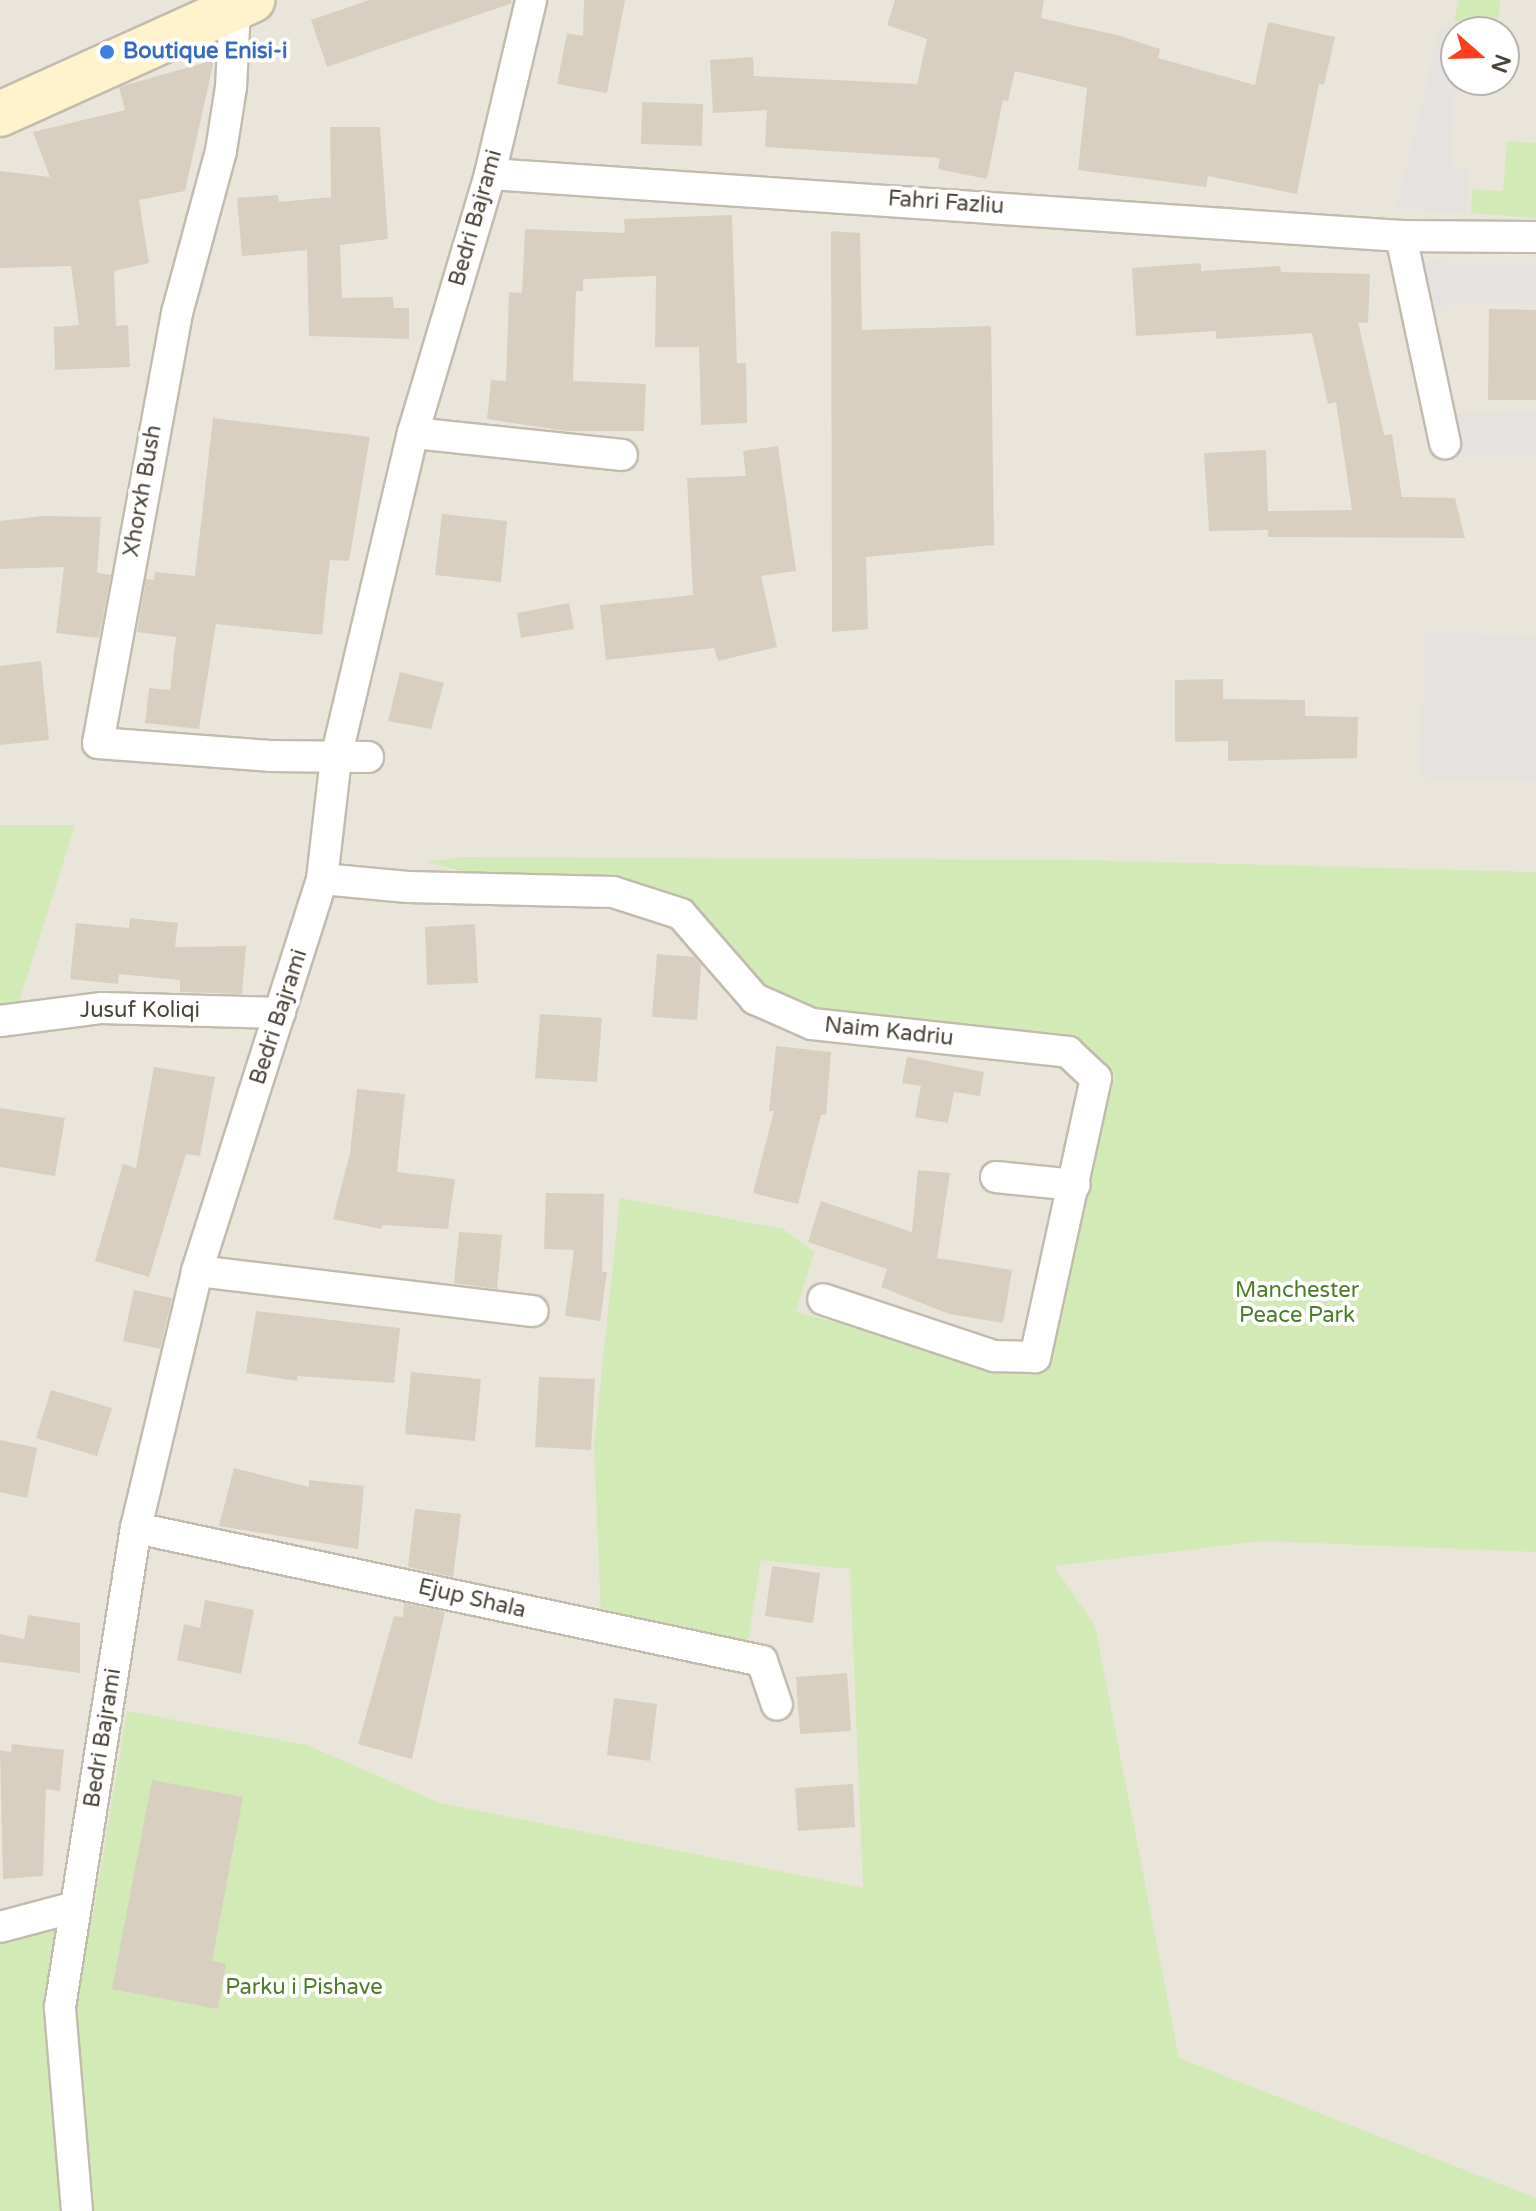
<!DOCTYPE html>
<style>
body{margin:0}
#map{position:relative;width:1536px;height:2211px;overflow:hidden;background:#f6f3ec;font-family:"Varela Round",sans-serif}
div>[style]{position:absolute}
.residential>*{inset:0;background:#eae5da}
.green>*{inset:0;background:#d2eab5}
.parking>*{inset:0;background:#e5e3e0}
.building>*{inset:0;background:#d8cfc1}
.roads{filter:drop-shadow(2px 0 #c2bbae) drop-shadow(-2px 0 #c2bbae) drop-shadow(0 2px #c2bbae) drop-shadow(0 -2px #c2bbae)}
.street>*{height:30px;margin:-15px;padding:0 15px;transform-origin:15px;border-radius:15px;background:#fff}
.secondary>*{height:44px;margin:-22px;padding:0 22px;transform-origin:22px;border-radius:22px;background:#fff3cd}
.dots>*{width:22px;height:22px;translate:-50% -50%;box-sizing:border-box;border:4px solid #fff;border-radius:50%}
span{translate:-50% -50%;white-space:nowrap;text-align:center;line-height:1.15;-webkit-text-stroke:8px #fff;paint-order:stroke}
.shop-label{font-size:22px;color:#366cbe;font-weight:700}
.left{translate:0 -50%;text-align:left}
.street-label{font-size:22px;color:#4b4439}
.park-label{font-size:22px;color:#4a7f2a}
.north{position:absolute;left:1440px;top:16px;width:80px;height:80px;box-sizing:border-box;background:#fff;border:2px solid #b7b4b0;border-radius:50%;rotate:110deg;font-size:22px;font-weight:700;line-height:32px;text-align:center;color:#4b4439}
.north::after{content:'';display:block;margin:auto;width:28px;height:36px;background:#fc3f1d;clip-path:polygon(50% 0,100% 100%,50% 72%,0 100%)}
</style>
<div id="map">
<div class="residential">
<i style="clip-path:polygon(evenodd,0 0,1536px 0,1536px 2211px,0 2211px,0 0,1456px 32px,1504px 32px,1504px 80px,1456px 80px,1456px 32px)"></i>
</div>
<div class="green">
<i style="clip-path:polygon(1459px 0,1500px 0,1497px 31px,1454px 20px)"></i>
<i style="clip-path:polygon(1507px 141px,1536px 143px,1536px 218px,1471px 213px,1473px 189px,1503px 191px)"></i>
<i style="clip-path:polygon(0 825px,75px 825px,19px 1002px,0 1006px)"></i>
<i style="clip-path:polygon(462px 857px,1087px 860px,1536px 872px,1536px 1552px,1261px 1541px,1054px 1566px,1095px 1626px,1179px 2058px,1536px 2198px,1536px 2211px,0 2211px,0 1940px,92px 1920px,127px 1711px,307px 1745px,440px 1803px,863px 1888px,850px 1569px,761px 1560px,747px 1647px,601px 1618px,594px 1445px,620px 1198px,783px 1229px,814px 1252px,796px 1312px,1036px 1375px,1105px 1077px,1075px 1040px,897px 1018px,811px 1014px,773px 996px,729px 950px,593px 878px,471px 873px,426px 862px)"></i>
</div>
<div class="parking">
<i style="clip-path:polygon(1440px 26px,1457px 29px,1451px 169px,1468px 170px,1465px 212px,1396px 209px)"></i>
<i style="clip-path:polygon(1419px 261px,1536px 265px,1536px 303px,1457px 303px,1428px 319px)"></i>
<i style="clip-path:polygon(1536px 412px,1536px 455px,1459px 458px,1456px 413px)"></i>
<i style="clip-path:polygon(1426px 631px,1536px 637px,1536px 781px,1418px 778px)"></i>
</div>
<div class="building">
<i style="clip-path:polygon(369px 0,511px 0,512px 3px,327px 67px,311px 20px)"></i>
<i style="clip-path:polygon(584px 0,625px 0,607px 93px,557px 84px,567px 33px,583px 36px)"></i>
<i style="clip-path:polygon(895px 0,1044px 0,1041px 18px,1121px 36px,1160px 49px,1158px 58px,1255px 85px,1268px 22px,1335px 37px,1324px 85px,1319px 84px,1297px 194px,1208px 176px,1206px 187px,1078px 170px,1087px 88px,1015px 71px,1008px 101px,1003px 100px,987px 179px,938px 169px,940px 158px,765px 147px,767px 110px,713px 113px,710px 60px,753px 57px,754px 76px,917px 84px,927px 39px,887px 25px)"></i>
<i style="clip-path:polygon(214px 60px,185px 191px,139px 200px,149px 263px,114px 271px,116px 326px,128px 325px,130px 367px,55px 370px,54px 327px,79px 325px,71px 266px,0 268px,0 171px,50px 177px,33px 132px,125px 110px,119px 87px)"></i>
<i style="clip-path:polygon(642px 102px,703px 104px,702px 146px,641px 144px)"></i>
<i style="clip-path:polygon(330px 127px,380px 127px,388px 239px,340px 245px,342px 298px,393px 297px,394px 308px,409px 308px,409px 339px,309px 336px,307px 250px,242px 256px,237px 198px,278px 195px,279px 202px,331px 197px)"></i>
<i style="clip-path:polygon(732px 215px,737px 363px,746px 363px,747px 423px,701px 425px,699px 347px,655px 347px,656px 276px,583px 279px,583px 291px,576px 291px,573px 381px,646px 384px,644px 431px,566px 431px,487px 419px,491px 380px,506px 381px,509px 292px,522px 293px,525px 229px,625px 233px,624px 219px)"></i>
<i style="clip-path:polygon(831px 231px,860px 233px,862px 330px,991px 326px,994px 545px,866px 557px,868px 629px,832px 632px)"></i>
<i style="clip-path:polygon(1201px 263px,1201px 271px,1280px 266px,1281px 272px,1370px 274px,1368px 323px,1358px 322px,1384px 435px,1392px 434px,1402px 497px,1455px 498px,1465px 538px,1268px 537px,1268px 530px,1209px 531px,1204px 453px,1266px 450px,1268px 511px,1352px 510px,1336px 402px,1328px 404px,1312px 333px,1216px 339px,1216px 331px,1136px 336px,1132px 268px)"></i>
<i style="clip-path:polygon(1489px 309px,1536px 310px,1536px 400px,1488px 400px)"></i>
<i style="clip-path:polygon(213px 418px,370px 437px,349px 561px,330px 560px,322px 635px,216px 624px,199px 729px,145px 723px,149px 688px,170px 690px,176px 637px,137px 632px,146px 579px,154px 580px,155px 572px,195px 576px)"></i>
<i style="clip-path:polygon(778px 446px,796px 571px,761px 576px,777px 647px,718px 661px,714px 648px,606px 660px,600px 605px,693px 595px,687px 478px,746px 476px,743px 451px)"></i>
<i style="clip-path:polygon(442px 514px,507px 521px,501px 582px,435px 575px)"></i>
<i style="clip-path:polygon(42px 516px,101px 517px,97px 573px,111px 575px,99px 638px,56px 633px,64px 567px,0 569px,0 521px)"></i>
<i style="clip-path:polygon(569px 603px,574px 629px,521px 638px,517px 613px)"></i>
<i style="clip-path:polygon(41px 661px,49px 740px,0 745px,0 666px)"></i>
<i style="clip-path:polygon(400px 672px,444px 683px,431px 729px,388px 721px)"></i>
<i style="clip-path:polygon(1223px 679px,1223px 699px,1305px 700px,1305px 716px,1358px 717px,1357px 758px,1228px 761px,1228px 741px,1175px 742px,1175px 680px)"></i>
<i style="clip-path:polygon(130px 918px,178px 923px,175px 947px,246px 946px,242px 994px,180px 992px,180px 980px,119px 974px,118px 984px,70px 979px,76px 923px,129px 928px)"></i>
<i style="clip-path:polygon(475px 924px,478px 983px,427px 985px,425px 927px)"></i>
<i style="clip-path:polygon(657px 954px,694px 957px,701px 965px,697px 1020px,652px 1017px)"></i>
<i style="clip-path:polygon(540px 1014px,602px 1018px,597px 1082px,535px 1078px)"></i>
<i style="clip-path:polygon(776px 1046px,831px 1052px,826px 1115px,821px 1115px,798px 1204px,753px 1193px,774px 1111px,769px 1111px)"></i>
<i style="clip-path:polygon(907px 1057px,984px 1072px,980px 1096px,954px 1092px,948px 1123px,915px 1117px,921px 1086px,902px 1083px)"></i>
<i style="clip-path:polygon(154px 1067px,215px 1077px,200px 1156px,186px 1154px,149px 1277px,95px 1261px,123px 1164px,136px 1168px)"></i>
<i style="clip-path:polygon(357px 1089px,405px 1094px,397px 1172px,455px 1179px,448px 1229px,382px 1225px,381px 1229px,333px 1219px,350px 1153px)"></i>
<i style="clip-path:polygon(0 1108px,65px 1118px,55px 1176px,0 1167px)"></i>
<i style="clip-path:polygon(918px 1170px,950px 1173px,937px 1258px,1012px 1270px,1003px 1323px,949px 1314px,881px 1287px,887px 1269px,808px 1242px,821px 1201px,912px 1232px)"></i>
<i style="clip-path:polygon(546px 1193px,604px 1194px,602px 1272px,607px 1272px,600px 1321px,565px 1316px,574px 1250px,544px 1249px)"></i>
<i style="clip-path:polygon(459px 1232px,502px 1235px,497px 1289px,454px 1283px)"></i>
<i style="clip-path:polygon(134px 1290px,172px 1298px,160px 1349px,123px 1341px)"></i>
<i style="clip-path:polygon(256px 1311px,400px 1328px,394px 1383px,298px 1376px,297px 1381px,246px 1373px)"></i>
<i style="clip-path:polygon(411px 1372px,481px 1379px,475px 1441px,405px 1434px)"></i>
<i style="clip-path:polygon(539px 1377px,595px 1379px,591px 1450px,535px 1447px)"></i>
<i style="clip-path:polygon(51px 1390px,112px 1408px,97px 1456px,36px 1438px)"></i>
<i style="clip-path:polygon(0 1440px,37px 1448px,27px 1498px,0 1492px)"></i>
<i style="clip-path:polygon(234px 1468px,309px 1487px,309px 1480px,364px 1486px,358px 1549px,219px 1526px)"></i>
<i style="clip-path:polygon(415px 1509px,461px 1514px,453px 1577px,408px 1567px)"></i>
<i style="clip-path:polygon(772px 1566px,820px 1573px,813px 1623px,765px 1616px)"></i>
<i style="clip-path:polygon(205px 1600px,254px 1610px,241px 1674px,177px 1660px,184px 1624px,200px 1628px)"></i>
<i style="clip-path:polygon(404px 1603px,445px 1612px,412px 1759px,358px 1744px,394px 1616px,403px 1617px)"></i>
<i style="clip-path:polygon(28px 1615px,80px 1623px,80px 1673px,0 1662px,0 1634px,24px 1639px)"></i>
<i style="clip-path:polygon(847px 1673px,851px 1731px,800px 1734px,796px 1677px)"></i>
<i style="clip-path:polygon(614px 1698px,657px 1704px,650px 1761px,607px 1755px)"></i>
<i style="clip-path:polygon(12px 1744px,64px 1750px,60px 1791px,46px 1789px,43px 1876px,3px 1879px,0 1750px,11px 1752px)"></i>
<i style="clip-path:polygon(152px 1780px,243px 1797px,212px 1961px,226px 1964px,218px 2009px,112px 1989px)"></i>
<i style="clip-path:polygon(853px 1784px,855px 1827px,798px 1831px,795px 1788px)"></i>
</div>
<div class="roads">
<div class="street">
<i style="left:235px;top:8px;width:79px;rotate:92.9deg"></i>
<i style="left:231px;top:87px;width:65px;rotate:98.9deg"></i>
<i style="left:221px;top:151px;width:168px;rotate:105.2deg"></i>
<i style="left:177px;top:313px;width:437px;rotate:100.4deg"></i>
<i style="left:98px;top:743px;width:172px;rotate:4.3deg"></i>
<i style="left:270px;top:756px;width:98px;rotate:0.6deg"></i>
<i style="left:490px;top:174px;width:913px;rotate:3.89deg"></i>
<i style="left:1401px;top:236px;width:135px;rotate:0.4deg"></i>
<i style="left:1401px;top:236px;width:212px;rotate:78deg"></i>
<i style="left:413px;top:433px;width:210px;rotate:6deg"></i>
<i style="left:322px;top:879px;width:86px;rotate:5.3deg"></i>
<i style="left:408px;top:887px;width:205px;rotate:1.4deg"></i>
<i style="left:613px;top:892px;width:71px;rotate:17.9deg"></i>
<i style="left:681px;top:914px;width:113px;rotate:49deg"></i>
<i style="left:755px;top:999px;width:62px;rotate:23.7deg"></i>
<i style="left:812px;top:1024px;width:258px;rotate:6.2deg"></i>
<i style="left:1068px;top:1052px;width:38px;rotate:43deg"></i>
<i style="left:1096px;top:1078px;width:286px;rotate:102.3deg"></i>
<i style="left:1035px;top:1357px;width:41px;rotate:-178.6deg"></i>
<i style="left:994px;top:1356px;width:180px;rotate:-161.6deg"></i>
<i style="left:0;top:1021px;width:103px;rotate:-7.3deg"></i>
<i style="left:102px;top:1008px;width:178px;rotate:1.6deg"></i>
<i style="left:996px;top:1177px;width:79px;rotate:5.8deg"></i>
<i style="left:197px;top:1271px;width:338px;rotate:6.8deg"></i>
<i style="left:136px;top:1528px;width:640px;rotate:11.99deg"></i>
<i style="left:762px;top:1661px;width:46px;rotate:71.2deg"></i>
<i style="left:0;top:1927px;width:78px;rotate:-14.9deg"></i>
<i style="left:77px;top:2211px;width:205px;rotate:-94.8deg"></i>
<i style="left:60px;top:2007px;width:485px;rotate:-81deg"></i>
<i style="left:136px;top:1528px;width:264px;rotate:-76.6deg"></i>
<i style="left:197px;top:1271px;width:411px;rotate:-72.3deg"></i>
<i style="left:322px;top:879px;width:122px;rotate:-83.4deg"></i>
<i style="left:336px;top:758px;width:334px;rotate:-76.7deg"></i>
<i style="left:413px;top:433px;width:270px;rotate:-73.4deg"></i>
<i style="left:490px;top:174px;width:179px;rotate:-76.7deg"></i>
</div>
<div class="secondary">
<i style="left:0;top:114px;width:277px;rotate:-24.3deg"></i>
</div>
</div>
<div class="dots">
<i style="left:107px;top:52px;background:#3f7fe0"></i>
</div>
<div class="shop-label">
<span class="left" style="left:123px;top:52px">Boutique Enisi-i</span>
</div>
<div class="street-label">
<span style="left:946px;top:203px;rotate:4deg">Fahri Fazliu</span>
<span style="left:476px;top:218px;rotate:-74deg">Bedri Bajrami</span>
<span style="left:143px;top:491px;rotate:-80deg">Xhorxh Bush</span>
<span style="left:140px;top:1011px">Jusuf Koliqi</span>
<span style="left:279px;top:1017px;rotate:-72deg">Bedri Bajrami</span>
<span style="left:889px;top:1032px;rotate:6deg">Naim Kadriu</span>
<span style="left:472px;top:1599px;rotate:13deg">Ejup Shala</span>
<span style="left:103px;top:1738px;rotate:-81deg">Bedri Bajrami</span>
</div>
<div class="park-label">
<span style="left:1297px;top:1303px">Manchester<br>Peace Park</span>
<span style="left:304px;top:1988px">Parku i Pishave</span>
</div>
<div class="north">N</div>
</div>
